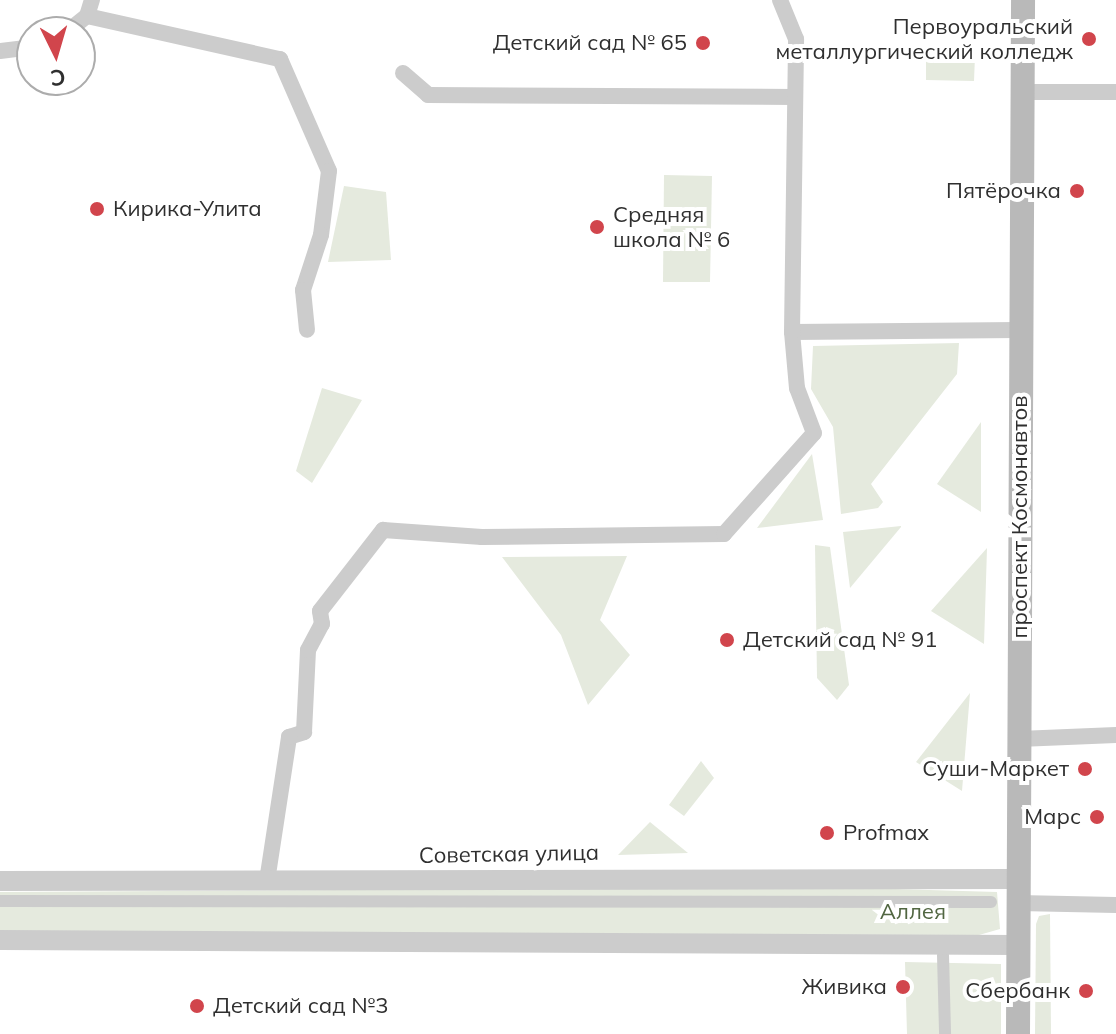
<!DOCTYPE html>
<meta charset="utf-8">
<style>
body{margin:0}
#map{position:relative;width:1116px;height:1034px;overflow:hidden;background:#fff;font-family:Mulish,sans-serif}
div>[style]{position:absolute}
.green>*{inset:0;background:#e5eade}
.pedestrian>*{height:12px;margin:-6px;padding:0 6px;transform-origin:6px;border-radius:6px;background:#ccc}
.minor>*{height:16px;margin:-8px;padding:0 8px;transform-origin:8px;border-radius:8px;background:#ccc}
.tertiary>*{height:20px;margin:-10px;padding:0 10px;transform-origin:10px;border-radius:10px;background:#ccc}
.secondary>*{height:24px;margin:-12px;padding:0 12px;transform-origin:12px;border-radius:12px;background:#b9b9b9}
.dots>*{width:22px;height:22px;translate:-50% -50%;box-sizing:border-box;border:4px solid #fff;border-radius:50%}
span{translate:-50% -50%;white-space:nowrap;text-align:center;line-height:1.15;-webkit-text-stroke:8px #fff;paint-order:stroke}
.poi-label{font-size:22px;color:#2f2f2f}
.right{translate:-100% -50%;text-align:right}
.left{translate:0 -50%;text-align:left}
.street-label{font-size:22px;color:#2f2f2f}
.park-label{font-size:22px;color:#516641}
.north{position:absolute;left:16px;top:16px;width:80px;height:80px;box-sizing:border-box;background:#fff;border:2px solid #acacac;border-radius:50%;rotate:175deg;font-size:22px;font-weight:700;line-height:32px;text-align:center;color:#2f2f2f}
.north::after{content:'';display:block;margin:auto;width:28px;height:36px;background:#d1454c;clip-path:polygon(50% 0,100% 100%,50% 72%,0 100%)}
</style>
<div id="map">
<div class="green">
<i style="clip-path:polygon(926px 56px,975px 56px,974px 81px,926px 80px)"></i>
<i style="clip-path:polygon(664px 175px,712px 176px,710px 282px,663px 282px)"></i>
<i style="clip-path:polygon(344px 186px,386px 192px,391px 260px,328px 262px)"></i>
<i style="clip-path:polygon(959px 343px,957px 374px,871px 484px,883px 502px,878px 508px,841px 514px,833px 427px,811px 389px,813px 346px)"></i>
<i style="clip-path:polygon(322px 388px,362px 400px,312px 483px,296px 471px)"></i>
<i style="clip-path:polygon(981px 422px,981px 512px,937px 484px)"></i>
<i style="clip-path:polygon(812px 454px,823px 520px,757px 528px)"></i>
<i style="clip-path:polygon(901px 526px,901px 527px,850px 588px,843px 532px)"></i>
<i style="clip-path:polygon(815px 545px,830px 547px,849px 685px,837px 700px,817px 678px)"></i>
<i style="clip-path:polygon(987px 548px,984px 644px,931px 611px)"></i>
<i style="clip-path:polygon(627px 556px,600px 620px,630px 655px,588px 705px,561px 635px,502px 557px)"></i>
<i style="clip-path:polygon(970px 693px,962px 791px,916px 762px)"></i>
<i style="clip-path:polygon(701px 761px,714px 778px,684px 816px,669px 805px)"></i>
<i style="clip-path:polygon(650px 822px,688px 853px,618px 855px)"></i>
<i style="clip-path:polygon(826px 887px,997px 892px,1000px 929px,979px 935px,0 934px,0 892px)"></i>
<i style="clip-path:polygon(1050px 914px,1051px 1034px,1035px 1034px,1036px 924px,1039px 916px)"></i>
<i style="clip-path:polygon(905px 962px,1001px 964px,1001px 1034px,907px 1034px)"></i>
</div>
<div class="pedestrian">
<i style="left:0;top:901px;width:991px;rotate:0.06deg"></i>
<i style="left:943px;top:955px;width:79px;rotate:88.5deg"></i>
</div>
<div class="minor">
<i style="left:87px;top:16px;width:198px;rotate:12.6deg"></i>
<i style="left:280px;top:59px;width:122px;rotate:66.4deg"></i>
<i style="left:329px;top:171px;width:64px;rotate:97.1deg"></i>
<i style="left:321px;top:235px;width:58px;rotate:108.1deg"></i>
<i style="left:303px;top:290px;width:40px;rotate:84.3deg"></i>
<i style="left:67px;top:32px;width:26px;rotate:-39deg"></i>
<i style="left:87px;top:16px;width:17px;rotate:-73deg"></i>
<i style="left:0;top:51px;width:32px;rotate:-7deg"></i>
<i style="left:403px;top:73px;width:33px;rotate:41deg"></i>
<i style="left:428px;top:95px;width:367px;rotate:0.3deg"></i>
<i style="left:1023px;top:92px;width:93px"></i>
<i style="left:792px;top:332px;width:229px;rotate:-0.5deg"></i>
<i style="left:1019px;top:739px;width:97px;rotate:-2.4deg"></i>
<i style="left:267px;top:881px;width:146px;rotate:-81.3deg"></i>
<i style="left:289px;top:737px;width:16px;rotate:-18deg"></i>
<i style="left:304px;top:732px;width:82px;rotate:-87.2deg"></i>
<i style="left:308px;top:650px;width:30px;rotate:-62deg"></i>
<i style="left:322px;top:624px;width:13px;rotate:-99deg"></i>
<i style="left:320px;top:611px;width:103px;rotate:-52.1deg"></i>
<i style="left:383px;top:530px;width:99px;rotate:4deg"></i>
<i style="left:482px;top:537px;width:242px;rotate:-0.7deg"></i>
<i style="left:724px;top:534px;width:135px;rotate:-48.3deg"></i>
<i style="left:814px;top:433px;width:48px;rotate:-110.7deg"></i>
<i style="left:797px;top:388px;width:56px;rotate:-95.1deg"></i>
<i style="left:792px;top:332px;width:293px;rotate:-89.2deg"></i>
<i style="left:796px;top:39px;width:42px;rotate:-112.3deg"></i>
<i style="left:1018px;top:903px;width:98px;rotate:1.2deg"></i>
</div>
<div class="tertiary">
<i style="left:0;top:881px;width:1018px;rotate:-0.11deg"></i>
<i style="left:0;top:940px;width:1017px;rotate:0.28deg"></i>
</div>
<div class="secondary">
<i style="left:1018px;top:1034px;width:1034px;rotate:-89.72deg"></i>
</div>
<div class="dots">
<i style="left:1089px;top:39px;background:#d1454c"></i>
<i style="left:703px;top:43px;background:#d1454c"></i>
<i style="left:1077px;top:191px;background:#d1454c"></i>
<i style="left:97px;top:209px;background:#d1454c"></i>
<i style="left:597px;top:227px;background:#d1454c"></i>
<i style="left:727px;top:640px;background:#d1454c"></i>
<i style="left:1085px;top:769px;background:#d1454c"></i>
<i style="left:1097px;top:817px;background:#d1454c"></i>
<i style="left:827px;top:833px;background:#d1454c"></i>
<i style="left:903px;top:987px;background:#d1454c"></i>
<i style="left:1086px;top:991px;background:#d1454c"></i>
<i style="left:197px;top:1006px;background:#d1454c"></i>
</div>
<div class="poi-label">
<span class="right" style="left:1073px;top:39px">Первоуральский<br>металлургический колледж</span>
<span class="right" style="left:687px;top:43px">Детский сад № 65</span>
<span class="right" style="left:1061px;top:191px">Пятёрочка</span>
<span class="left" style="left:113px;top:209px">Кирика-Улита</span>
<span class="left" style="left:613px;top:227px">Средняя<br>школа № 6</span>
<span class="left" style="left:743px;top:640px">Детский сад № 91</span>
<span class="right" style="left:1069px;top:769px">Суши-Маркет</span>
<span class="right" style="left:1081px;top:817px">Марс</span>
<span class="left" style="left:843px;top:833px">Profmax</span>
<span class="right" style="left:887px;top:987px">Живика</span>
<span class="right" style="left:1070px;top:991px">Сбербанк</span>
<span class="left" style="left:213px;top:1006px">Детский сад №3</span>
</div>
<div class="street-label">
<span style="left:1020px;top:517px;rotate:-90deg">проспект Космонавтов</span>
<span style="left:509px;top:854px;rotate:-1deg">Советская улица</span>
</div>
<div class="park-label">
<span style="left:913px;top:912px">Аллея</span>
</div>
<div class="north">С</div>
</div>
